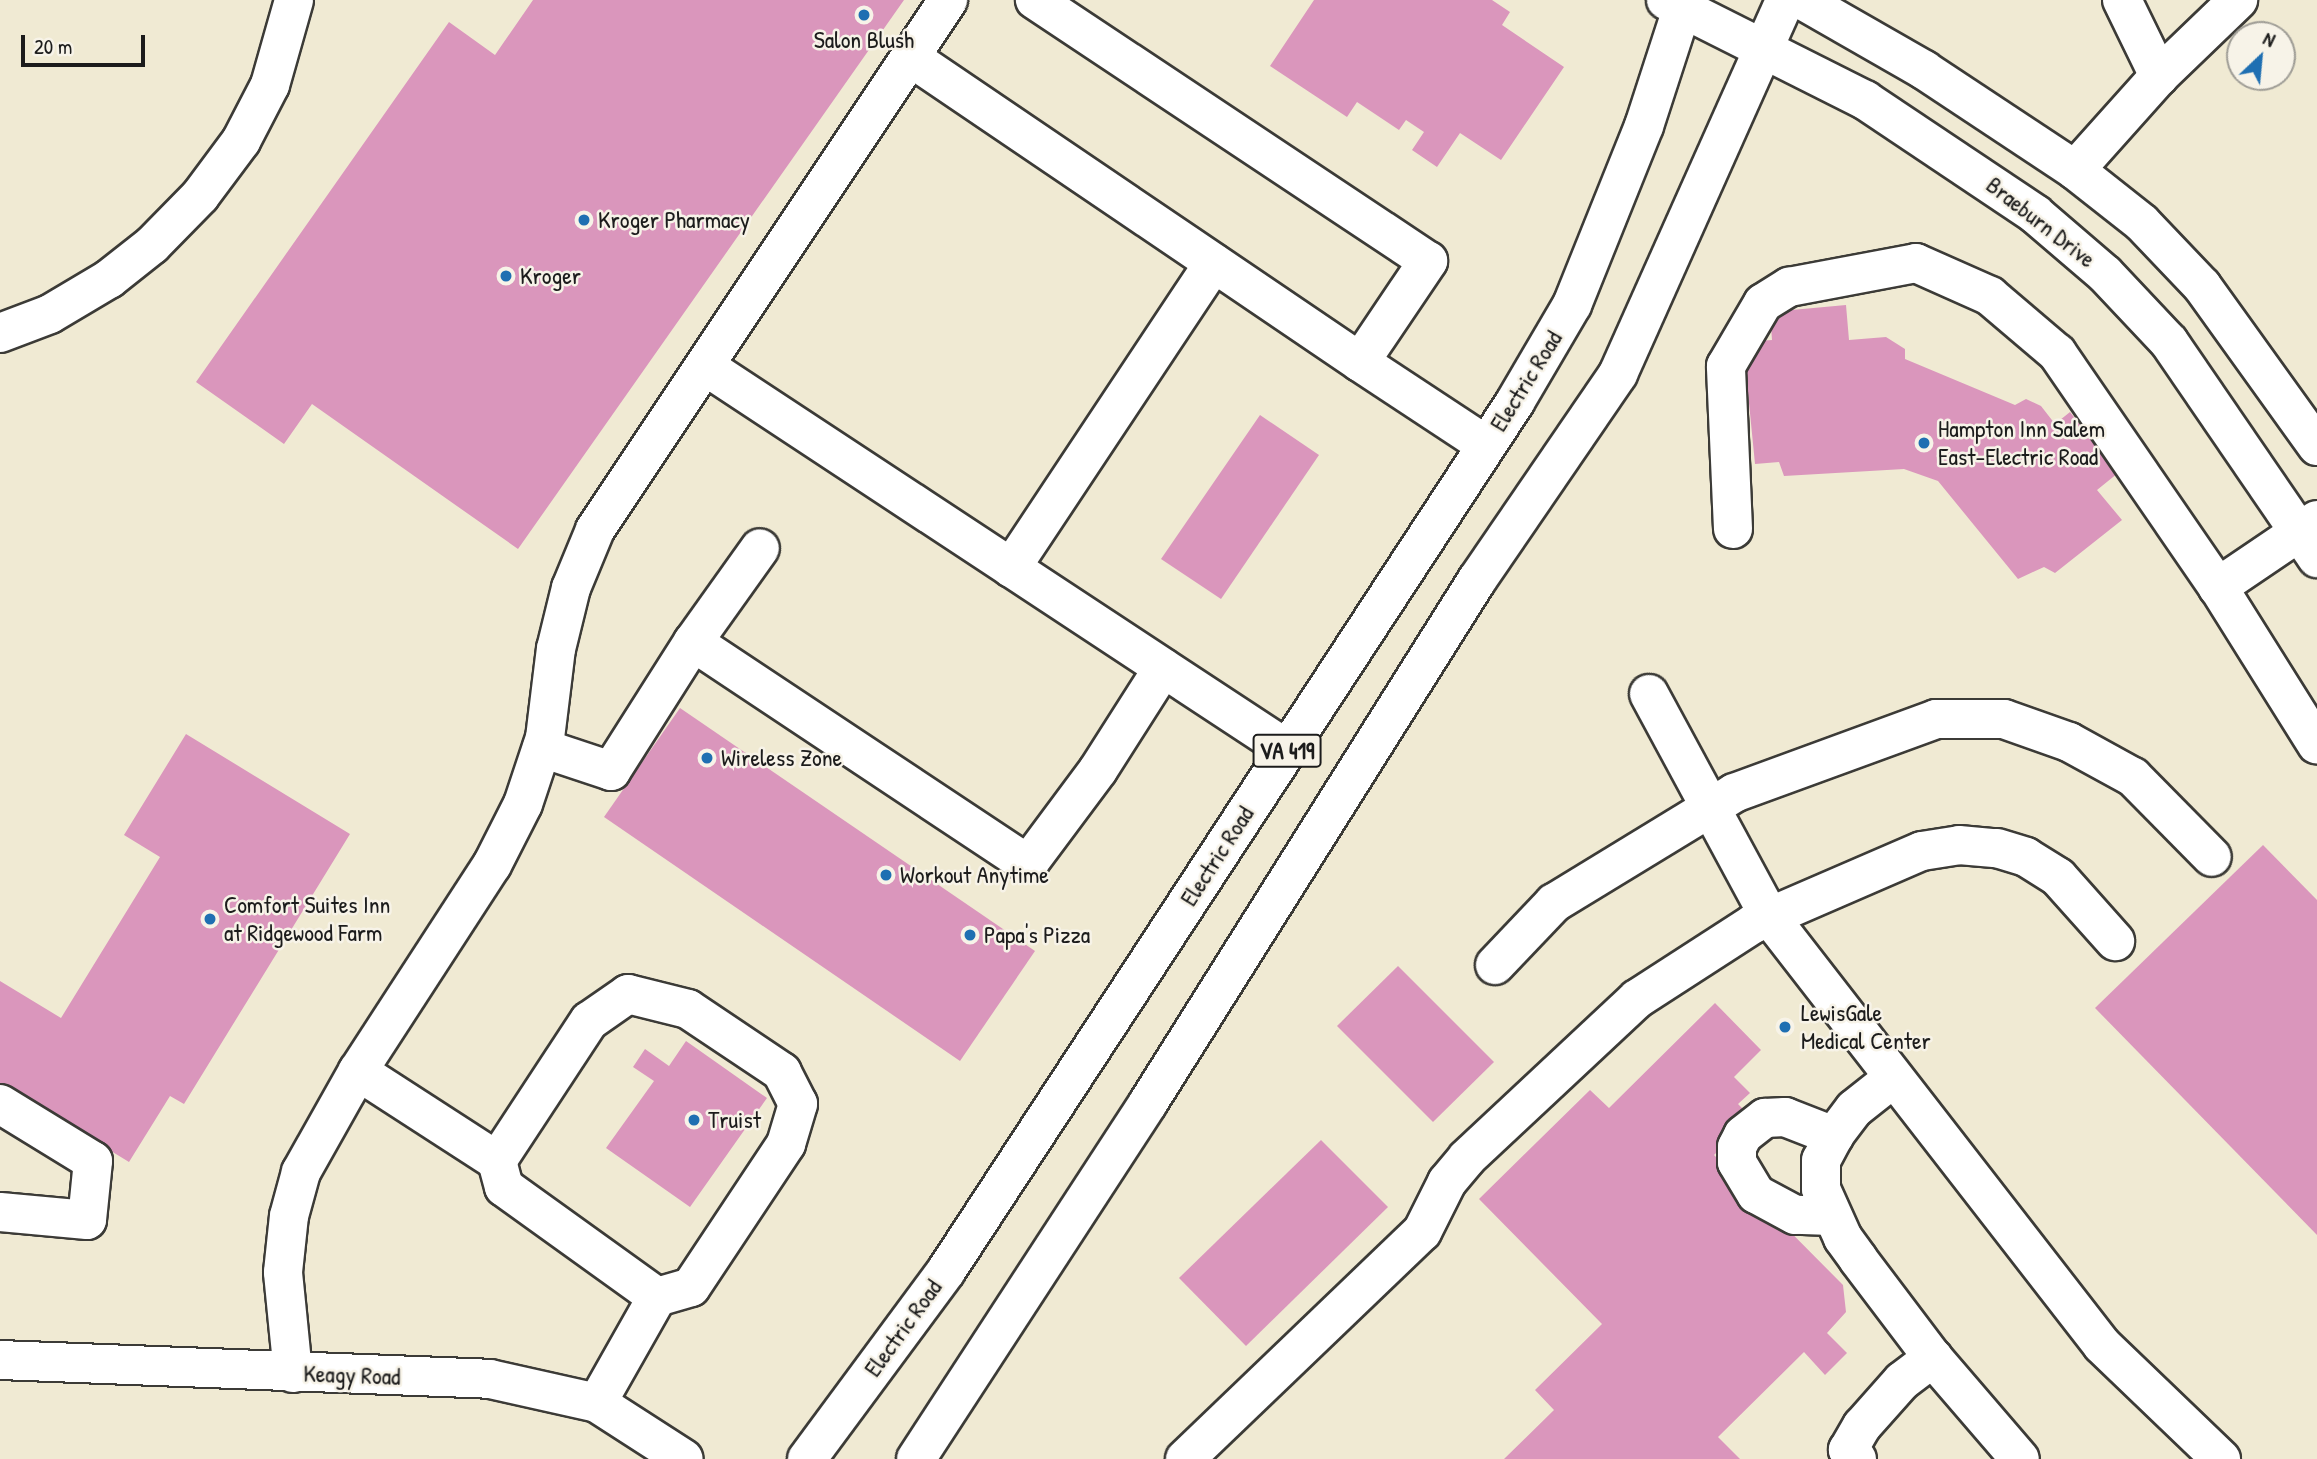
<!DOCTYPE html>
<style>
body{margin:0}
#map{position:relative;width:2317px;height:1459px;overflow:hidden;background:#f0ead3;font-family:"Patrick Hand",sans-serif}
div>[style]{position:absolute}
.building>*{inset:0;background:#da96bc}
.roads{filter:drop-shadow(2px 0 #3c3b37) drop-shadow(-2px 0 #3c3b37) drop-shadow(0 2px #3c3b37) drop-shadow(0 -2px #3c3b37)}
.minor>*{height:38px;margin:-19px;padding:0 19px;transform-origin:19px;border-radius:19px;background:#fff}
.major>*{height:38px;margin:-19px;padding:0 19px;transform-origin:19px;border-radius:19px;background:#fff}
.dots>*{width:19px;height:19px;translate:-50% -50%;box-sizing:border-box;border:4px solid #f7f3e8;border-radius:50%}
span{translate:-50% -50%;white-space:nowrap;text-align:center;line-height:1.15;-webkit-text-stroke:5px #f7f3e8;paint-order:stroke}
.shield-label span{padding:2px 5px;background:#f7f3e8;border:2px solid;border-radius:5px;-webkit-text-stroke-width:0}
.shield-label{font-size:23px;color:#1c1c1c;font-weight:700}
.poi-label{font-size:24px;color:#1c1c1c}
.left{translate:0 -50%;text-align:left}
.street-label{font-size:24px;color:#1c1c1c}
.north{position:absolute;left:2226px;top:21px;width:70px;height:70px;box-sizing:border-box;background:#f7f3e8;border:2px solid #9f9d96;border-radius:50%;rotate:26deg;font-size:19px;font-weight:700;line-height:28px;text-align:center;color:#1c1c1c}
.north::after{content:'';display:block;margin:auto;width:24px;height:32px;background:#1f6fb2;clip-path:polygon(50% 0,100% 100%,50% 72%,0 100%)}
.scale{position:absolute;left:21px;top:35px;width:124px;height:32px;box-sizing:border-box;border:4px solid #1c1c1c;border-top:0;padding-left:9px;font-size:21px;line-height:24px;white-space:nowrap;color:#1c1c1c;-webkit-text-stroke:5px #f7f3e8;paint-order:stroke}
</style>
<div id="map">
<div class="building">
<i style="clip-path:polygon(533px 0,904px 0,518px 549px,312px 404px,284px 444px,196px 382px,449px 22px,495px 55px)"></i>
<i style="clip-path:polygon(1314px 0,1492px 0,1510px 12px,1502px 25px,1564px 67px,1501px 160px,1460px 133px,1437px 167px,1412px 150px,1424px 132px,1406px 120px,1399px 130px,1357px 102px,1347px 117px,1270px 66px)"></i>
<i style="clip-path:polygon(1846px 305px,1849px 340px,1886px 337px,1905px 349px,1905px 359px,2015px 405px,2026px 399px,2041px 406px,2055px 424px,2070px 412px,2118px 473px,2097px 490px,2122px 520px,2055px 573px,2044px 567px,2018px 579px,1938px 481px,1904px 469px,1784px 476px,1779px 462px,1755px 464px,1743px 342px,1772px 340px,1770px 312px)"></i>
<i style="clip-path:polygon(1260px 415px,1319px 455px,1221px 599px,1161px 559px)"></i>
<i style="clip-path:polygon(680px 708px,1035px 951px,960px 1061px,604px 817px)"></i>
<i style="clip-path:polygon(186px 734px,350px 834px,184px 1104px,170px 1096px,129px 1162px,0 1083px,0 981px,61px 1018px,160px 857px,124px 835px)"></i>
<i style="clip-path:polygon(2263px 845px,2317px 900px,2317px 1235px,2095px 1008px)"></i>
<i style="clip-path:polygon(1398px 966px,1494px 1062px,1433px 1122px,1337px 1026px)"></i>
<i style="clip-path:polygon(1715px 1003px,1761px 1050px,1734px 1077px,1750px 1093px,1738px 1104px,1752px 1118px,1714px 1155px,1843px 1285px,1846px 1312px,1827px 1333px,1847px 1353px,1825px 1375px,1804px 1352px,1718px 1437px,1740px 1459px,1504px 1459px,1554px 1410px,1535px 1390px,1602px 1324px,1479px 1199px,1590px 1090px,1609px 1108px)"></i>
<i style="clip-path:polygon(686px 1041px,767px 1098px,690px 1207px,606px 1148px,654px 1081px,633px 1067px,645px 1049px,669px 1066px)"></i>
<i style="clip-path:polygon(1321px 1140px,1388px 1207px,1246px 1346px,1179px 1278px)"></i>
</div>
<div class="roads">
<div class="minor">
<i style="left:1666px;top:0;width:223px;rotate:26.7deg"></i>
<i style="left:1865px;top:100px;width:205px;rotate:33.8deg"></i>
<i style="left:2035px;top:214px;width:92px;rotate:40.6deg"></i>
<i style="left:2105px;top:274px;width:93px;rotate:46.7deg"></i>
<i style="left:2169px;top:342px;width:262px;rotate:55.6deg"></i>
<i style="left:1802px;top:0;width:141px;rotate:29.8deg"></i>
<i style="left:1924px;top:70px;width:181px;rotate:33.5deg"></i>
<i style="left:2075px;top:170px;width:85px;rotate:38.3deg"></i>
<i style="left:2142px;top:223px;width:87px;rotate:46.4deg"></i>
<i style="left:2202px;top:286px;width:197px;rotate:54.3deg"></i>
<i style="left:2122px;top:0;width:85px;rotate:64deg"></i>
<i style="left:910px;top:57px;width:544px;rotate:34.13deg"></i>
<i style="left:1360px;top:362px;width:122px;rotate:-56deg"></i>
<i style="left:1428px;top:261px;width:472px;rotate:-146.4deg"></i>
<i style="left:2075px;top:170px;width:126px;rotate:-48.2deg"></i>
<i style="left:2159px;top:76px;width:110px;rotate:-43.9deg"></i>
<i style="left:0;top:333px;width:53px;rotate:-20.8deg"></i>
<i style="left:50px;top:314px;width:69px;rotate:-30.7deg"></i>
<i style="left:109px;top:279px;width:55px;rotate:-38.3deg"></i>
<i style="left:152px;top:245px;width:69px;rotate:-45.6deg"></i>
<i style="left:200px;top:196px;width:69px;rotate:-53.3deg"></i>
<i style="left:241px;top:141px;width:63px;rotate:-62.6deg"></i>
<i style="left:270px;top:85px;width:88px;rotate:-74.2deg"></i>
<i style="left:1360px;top:362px;width:151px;rotate:33.4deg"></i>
<i style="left:705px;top:366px;width:698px;rotate:33.37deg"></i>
<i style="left:2317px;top:520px;width:120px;rotate:145.9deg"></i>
<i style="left:2218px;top:587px;width:186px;rotate:57.9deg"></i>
<i style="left:1733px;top:529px;width:163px;rotate:-92.5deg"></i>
<i style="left:1726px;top:366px;width:73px;rotate:-59.6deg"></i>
<i style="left:1763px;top:303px;width:31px;rotate:-32deg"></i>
<i style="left:1789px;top:287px;width:129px;rotate:-10.7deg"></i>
<i style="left:1916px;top:263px;width:81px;rotate:24deg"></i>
<i style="left:1990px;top:296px;width:88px;rotate:40.4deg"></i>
<i style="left:2057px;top:353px;width:284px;rotate:55.5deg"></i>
<i style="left:1011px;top:568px;width:366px;rotate:-56.4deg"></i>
<i style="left:693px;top:642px;width:392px;rotate:33.6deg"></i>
<i style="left:1020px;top:859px;width:11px;rotate:5deg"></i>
<i style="left:1031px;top:860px;width:112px;rotate:-53.3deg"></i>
<i style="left:1098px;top:770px;width:121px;rotate:-57.5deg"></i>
<i style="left:1649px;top:694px;width:252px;rotate:61.6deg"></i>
<i style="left:1769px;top:916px;width:543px;rotate:52.18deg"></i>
<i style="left:2102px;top:1345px;width:165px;rotate:43.8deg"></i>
<i style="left:542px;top:748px;width:73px;rotate:18.4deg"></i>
<i style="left:611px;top:771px;width:153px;rotate:-57.6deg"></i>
<i style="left:693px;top:642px;width:115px;rotate:-54.5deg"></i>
<i style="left:1495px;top:965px;width:86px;rotate:-46.4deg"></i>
<i style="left:1554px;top:903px;width:211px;rotate:-31.4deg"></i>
<i style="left:1734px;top:793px;width:215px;rotate:-20.1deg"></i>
<i style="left:1936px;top:719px;width:68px"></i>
<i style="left:2004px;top:719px;width:69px;rotate:19.5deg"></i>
<i style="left:2069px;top:742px;width:73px;rotate:28.7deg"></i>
<i style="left:2133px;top:777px;width:112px;rotate:45.4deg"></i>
<i style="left:358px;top:1071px;width:166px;rotate:32.9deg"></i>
<i style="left:1892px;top:1079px;width:48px;rotate:141.7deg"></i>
<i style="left:1854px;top:1109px;width:34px;rotate:127deg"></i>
<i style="left:1834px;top:1136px;width:27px;rotate:118deg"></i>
<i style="left:1821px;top:1160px;width:29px;rotate:90deg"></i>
<i style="left:1821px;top:1189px;width:54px;rotate:65.8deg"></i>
<i style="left:1843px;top:1238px;width:26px;rotate:54deg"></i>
<i style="left:1858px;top:1259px;width:124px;rotate:52.9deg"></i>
<i style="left:1933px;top:1358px;width:133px;rotate:49.3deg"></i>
<i style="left:0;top:1104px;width:109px;rotate:31.5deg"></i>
<i style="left:93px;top:1161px;width:59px;rotate:95.8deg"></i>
<i style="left:87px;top:1220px;width:87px;rotate:-174.7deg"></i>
<i style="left:1832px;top:1216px;width:37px;rotate:-178deg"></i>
<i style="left:1795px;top:1215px;width:44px;rotate:-151.7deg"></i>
<i style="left:1756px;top:1194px;width:37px;rotate:-121deg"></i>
<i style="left:1737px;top:1162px;width:15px;rotate:-90deg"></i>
<i style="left:1737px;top:1147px;width:13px;rotate:-63deg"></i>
<i style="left:1743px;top:1135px;width:28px;rotate:-38deg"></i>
<i style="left:1765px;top:1118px;width:20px;rotate:-3deg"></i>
<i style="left:1785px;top:1117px;width:53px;rotate:21.2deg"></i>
<i style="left:0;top:1360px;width:490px;rotate:2.2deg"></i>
<i style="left:490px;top:1379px;width:110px;rotate:12.6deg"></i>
<i style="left:597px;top:1403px;width:103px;rotate:32.8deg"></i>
<i style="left:293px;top:1373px;width:101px;rotate:-95.7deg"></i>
<i style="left:283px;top:1272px;width:56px;rotate:-83.9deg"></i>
<i style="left:289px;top:1216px;width:46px;rotate:-74.7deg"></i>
<i style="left:301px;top:1172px;width:116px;rotate:-60.6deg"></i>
<i style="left:358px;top:1071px;width:246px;rotate:-57deg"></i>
<i style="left:492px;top:865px;width:68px;rotate:-63.1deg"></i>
<i style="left:523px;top:804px;width:70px;rotate:-71.6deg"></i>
<i style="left:545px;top:738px;width:90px;rotate:-83deg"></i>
<i style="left:556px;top:649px;width:63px;rotate:-76.2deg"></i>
<i style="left:571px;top:588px;width:63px;rotate:-67.5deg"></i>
<i style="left:595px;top:530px;width:637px;rotate:-56.33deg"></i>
<i style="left:597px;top:1403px;width:122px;rotate:-60.5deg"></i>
<i style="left:657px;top:1297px;width:35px;rotate:-16deg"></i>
<i style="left:691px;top:1287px;width:172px;rotate:-56.4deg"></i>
<i style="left:786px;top:1144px;width:42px;rotate:-73.3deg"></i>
<i style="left:798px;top:1104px;width:36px;rotate:-117deg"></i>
<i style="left:782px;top:1072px;width:113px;rotate:-146.2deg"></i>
<i style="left:688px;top:1009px;width:62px;rotate:-166deg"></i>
<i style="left:628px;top:994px;width:47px;rotate:145.3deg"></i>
<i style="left:589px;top:1021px;width:168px;rotate:123.3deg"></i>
<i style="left:497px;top:1161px;width:27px;rotate:75deg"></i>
<i style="left:504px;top:1187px;width:188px;rotate:35.7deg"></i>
<i style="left:1185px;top:1459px;width:328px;rotate:-43.8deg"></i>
<i style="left:1422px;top:1232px;width:56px;rotate:-63.4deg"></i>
<i style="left:1447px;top:1182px;width:31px;rotate:-50deg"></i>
<i style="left:1467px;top:1158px;width:233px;rotate:-43.1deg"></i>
<i style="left:1637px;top:999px;width:138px;rotate:-32.9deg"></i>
<i style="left:1753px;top:924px;width:184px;rotate:-23.4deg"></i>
<i style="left:1922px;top:851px;width:37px;rotate:-9deg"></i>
<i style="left:1959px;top:845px;width:38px;rotate:5deg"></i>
<i style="left:1997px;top:848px;width:30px;rotate:17deg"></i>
<i style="left:2026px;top:857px;width:38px;rotate:32deg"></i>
<i style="left:2058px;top:877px;width:86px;rotate:48.3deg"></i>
<i style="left:1857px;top:1459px;width:13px;rotate:-135deg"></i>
<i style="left:1848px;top:1450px;width:28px;rotate:-60deg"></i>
<i style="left:1862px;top:1426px;width:60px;rotate:-48.4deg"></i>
<i style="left:1902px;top:1381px;width:39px;rotate:-37deg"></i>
</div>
<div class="major">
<i style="left:807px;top:1459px;width:234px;rotate:-53.5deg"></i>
<i style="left:946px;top:1271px;width:1039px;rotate:-56.78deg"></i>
<i style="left:1515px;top:402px;width:113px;rotate:-59.6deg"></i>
<i style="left:1572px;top:305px;width:193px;rotate:-68.1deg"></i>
<i style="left:1644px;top:126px;width:133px;rotate:-72deg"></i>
<i style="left:916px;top:1459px;width:425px;rotate:-56.9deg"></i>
<i style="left:1148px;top:1103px;width:618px;rotate:-57.83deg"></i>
<i style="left:1477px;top:580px;width:250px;rotate:-55.6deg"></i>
<i style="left:1618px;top:374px;width:410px;rotate:-65.9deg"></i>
</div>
</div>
<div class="dots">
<i style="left:864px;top:15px;background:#1f6fb2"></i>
<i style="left:584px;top:220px;background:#1f6fb2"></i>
<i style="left:506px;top:276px;background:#1f6fb2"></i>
<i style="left:1924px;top:443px;background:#1f6fb2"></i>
<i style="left:707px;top:758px;background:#1f6fb2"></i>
<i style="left:886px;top:875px;background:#1f6fb2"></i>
<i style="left:210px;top:919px;background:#1f6fb2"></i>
<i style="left:970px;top:935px;background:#1f6fb2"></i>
<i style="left:1785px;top:1027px;background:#1f6fb2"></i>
<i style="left:694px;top:1120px;background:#1f6fb2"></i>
</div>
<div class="shield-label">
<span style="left:1287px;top:751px">VA 419</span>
</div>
<div class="poi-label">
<span style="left:864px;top:40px">Salon Blush</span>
<span class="left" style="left:598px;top:220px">Kroger Pharmacy</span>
<span class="left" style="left:520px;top:276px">Kroger</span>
<span class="left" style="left:1938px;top:443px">Hampton Inn Salem<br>East-Electric Road</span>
<span class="left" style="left:721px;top:758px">Wireless Zone</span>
<span class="left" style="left:900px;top:875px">Workout Anytime</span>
<span class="left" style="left:224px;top:919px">Comfort Suites Inn<br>at Ridgewood Farm</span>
<span class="left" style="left:984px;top:935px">Papa's Pizza</span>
<span class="left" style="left:1801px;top:1027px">LewisGale<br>Medical Center</span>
<span class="left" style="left:708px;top:1120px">Truist</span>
</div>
<div class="street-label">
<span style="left:2041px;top:222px;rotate:38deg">Braeburn Drive</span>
<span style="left:1526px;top:381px;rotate:-58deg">Electric Road</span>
<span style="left:1217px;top:856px;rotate:-57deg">Electric Road</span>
<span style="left:903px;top:1328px;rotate:-54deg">Electric Road</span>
<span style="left:352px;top:1375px;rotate:2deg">Keagy Road</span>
</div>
<div class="north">N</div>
<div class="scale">20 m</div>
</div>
